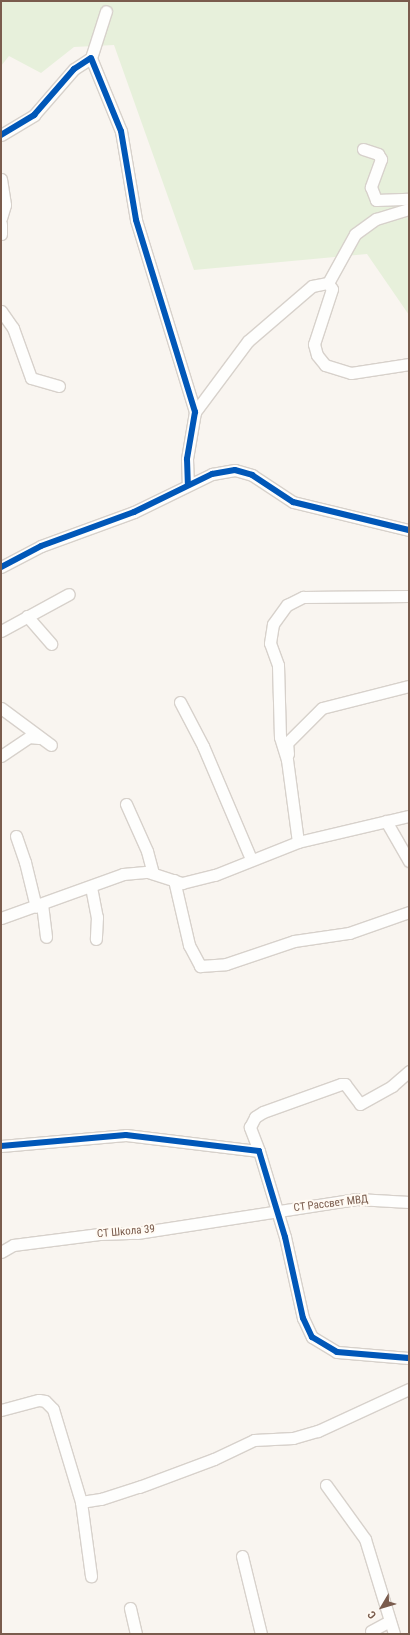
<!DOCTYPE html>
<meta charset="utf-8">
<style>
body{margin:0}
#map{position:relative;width:410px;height:1635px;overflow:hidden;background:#f9f5f0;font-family:"Roboto Condensed",sans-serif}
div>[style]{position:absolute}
.green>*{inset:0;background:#e7f0db}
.roads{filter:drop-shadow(1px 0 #d7d1cb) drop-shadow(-1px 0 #d7d1cb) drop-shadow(0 1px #d7d1cb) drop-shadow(0 -1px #d7d1cb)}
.street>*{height:11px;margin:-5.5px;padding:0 5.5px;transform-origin:5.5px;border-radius:5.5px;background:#fefefd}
.cycleway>*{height:6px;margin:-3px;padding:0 3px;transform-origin:3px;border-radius:3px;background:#0057b8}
span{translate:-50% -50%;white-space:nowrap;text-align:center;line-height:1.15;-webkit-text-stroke:4px #fffaf3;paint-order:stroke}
.street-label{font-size:11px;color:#7a5c4d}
.frame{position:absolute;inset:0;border:2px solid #7a5c4d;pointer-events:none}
.north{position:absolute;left:362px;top:1587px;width:40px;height:40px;-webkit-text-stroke:3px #fffaf3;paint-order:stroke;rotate:232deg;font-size:11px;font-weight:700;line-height:16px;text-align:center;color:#7a5c4d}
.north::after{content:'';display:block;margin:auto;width:14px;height:18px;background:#7a5c4d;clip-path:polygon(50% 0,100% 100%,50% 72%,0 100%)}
</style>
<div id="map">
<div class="green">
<i style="clip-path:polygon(1px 1px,409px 1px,409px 315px,367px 254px,194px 270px,114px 45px,74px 47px,41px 73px,9px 56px,1px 66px)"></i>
</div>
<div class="roads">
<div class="street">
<i style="left:91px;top:58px;width:49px;rotate:-72.3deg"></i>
<i style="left:1px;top:135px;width:39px;rotate:-31deg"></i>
<i style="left:34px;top:115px;width:61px;rotate:-49deg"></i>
<i style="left:74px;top:69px;width:20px;rotate:-33deg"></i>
<i style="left:91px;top:58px;width:79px;rotate:67.7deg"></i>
<i style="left:121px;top:131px;width:90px;rotate:80.4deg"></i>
<i style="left:136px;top:220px;width:201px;rotate:72.9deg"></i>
<i style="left:195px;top:412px;width:48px;rotate:99.7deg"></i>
<i style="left:187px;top:459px;width:26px;rotate:88deg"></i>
<i style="left:363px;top:149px;width:16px;rotate:18deg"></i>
<i style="left:378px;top:154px;width:6px;rotate:59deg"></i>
<i style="left:381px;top:159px;width:30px;rotate:110deg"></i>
<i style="left:371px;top:187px;width:14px;rotate:69deg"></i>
<i style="left:376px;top:200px;width:33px;rotate:-2deg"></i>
<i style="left:1px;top:179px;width:26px;rotate:81deg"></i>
<i style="left:5px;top:205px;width:14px;rotate:107deg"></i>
<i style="left:1px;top:224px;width:10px;rotate:90deg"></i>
<i style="left:328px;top:283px;width:56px;rotate:-61.1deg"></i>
<i style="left:355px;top:234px;width:26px;rotate:-36deg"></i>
<i style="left:376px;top:219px;width:34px;rotate:-17deg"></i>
<i style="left:1px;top:311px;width:21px;rotate:55deg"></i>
<i style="left:13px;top:328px;width:53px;rotate:70.2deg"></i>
<i style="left:31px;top:378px;width:29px;rotate:16deg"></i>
<i style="left:195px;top:412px;width:89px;rotate:-53.3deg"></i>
<i style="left:248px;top:341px;width:84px;rotate:-40.7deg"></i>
<i style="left:312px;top:286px;width:16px;rotate:-11deg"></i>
<i style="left:328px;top:283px;width:7px;rotate:56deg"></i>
<i style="left:332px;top:289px;width:58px;rotate:108.1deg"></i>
<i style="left:314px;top:344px;width:11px;rotate:75deg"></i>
<i style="left:317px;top:355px;width:13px;rotate:51deg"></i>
<i style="left:325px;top:365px;width:27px;rotate:17deg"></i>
<i style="left:351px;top:373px;width:59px;rotate:-8.8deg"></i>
<i style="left:1px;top:567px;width:45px;rotate:-27.7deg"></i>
<i style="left:41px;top:546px;width:99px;rotate:-20.1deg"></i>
<i style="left:134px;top:512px;width:87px;rotate:-26deg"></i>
<i style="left:212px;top:474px;width:23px;rotate:-10deg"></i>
<i style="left:235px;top:470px;width:18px;rotate:16deg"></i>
<i style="left:252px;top:475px;width:49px;rotate:33.4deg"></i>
<i style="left:293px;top:502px;width:119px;rotate:13.6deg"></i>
<i style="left:27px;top:616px;width:37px;rotate:49deg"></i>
<i style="left:1px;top:631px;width:77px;rotate:-28.6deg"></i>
<i style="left:180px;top:702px;width:50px;rotate:62.4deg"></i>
<i style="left:203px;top:746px;width:123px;rotate:67deg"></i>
<i style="left:1px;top:708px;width:62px;rotate:36.5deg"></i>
<i style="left:288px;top:754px;width:11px;rotate:-95deg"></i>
<i style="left:287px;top:743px;width:49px;rotate:-45deg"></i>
<i style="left:322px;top:708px;width:90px;rotate:-14.2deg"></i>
<i style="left:1px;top:756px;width:34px;rotate:-34deg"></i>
<i style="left:29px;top:737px;width:10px;rotate:6deg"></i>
<i style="left:126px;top:804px;width:51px;rotate:65.9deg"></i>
<i style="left:147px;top:851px;width:23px;rotate:75deg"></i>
<i style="left:386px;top:821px;width:46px;rotate:60.1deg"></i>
<i style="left:16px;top:836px;width:28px;rotate:71deg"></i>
<i style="left:25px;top:862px;width:46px;rotate:76.3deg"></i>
<i style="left:298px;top:842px;width:83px;rotate:-97.6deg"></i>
<i style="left:287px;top:760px;width:24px;rotate:-107deg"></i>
<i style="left:280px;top:737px;width:72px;rotate:-91.6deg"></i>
<i style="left:278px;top:665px;width:23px;rotate:-110deg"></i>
<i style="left:270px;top:643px;width:19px;rotate:-81deg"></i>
<i style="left:273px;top:624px;width:24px;rotate:-54deg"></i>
<i style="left:287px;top:605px;width:18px;rotate:-27deg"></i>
<i style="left:303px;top:597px;width:106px;rotate:-0.5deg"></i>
<i style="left:174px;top:880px;width:67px;rotate:77deg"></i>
<i style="left:189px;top:945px;width:24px;rotate:62deg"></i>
<i style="left:200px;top:966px;width:26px;rotate:-4deg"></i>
<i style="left:226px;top:964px;width:72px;rotate:-18.7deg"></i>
<i style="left:294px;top:941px;width:56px;rotate:-8.3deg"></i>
<i style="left:349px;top:933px;width:64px;rotate:-19.3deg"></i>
<i style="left:91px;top:887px;width:31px;rotate:79deg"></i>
<i style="left:97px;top:917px;width:22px;rotate:93deg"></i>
<i style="left:42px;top:904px;width:33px;rotate:83deg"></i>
<i style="left:1px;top:918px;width:130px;rotate:-19.8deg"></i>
<i style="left:123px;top:874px;width:25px;rotate:-5deg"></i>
<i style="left:148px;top:872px;width:36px;rotate:18deg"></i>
<i style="left:182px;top:883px;width:34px;rotate:-14deg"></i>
<i style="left:215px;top:875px;width:89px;rotate:-21.7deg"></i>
<i style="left:298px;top:842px;width:114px;rotate:-13.2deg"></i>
<i style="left:1px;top:1146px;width:125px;rotate:-5deg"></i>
<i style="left:126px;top:1135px;width:134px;rotate:6.9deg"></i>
<i style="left:259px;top:1151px;width:90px;rotate:73.2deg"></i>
<i style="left:285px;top:1237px;width:83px;rotate:77.5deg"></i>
<i style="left:303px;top:1318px;width:21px;rotate:65deg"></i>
<i style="left:312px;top:1337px;width:29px;rotate:31deg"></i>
<i style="left:337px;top:1352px;width:72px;rotate:4.8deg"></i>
<i style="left:259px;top:1151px;width:26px;rotate:-111deg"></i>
<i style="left:250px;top:1127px;width:11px;rotate:-63deg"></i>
<i style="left:255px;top:1117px;width:9px;rotate:-32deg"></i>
<i style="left:263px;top:1112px;width:83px;rotate:-19.7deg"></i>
<i style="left:341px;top:1084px;width:4px"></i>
<i style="left:345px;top:1084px;width:25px;rotate:53deg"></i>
<i style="left:360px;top:1104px;width:37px;rotate:-29deg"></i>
<i style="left:392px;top:1086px;width:23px;rotate:-41deg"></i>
<i style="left:1px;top:1252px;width:14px;rotate:-30deg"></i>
<i style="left:13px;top:1245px;width:87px;rotate:-7.3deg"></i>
<i style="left:99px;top:1234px;width:38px;rotate:-2deg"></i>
<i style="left:137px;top:1233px;width:223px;rotate:-8.8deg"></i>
<i style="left:357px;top:1199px;width:52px;rotate:3.3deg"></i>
<i style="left:1px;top:1410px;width:39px;rotate:-15deg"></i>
<i style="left:39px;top:1400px;width:6px;rotate:9deg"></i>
<i style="left:45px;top:1401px;width:11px;rotate:45deg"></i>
<i style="left:53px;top:1409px;width:97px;rotate:73.2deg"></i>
<i style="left:81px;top:1502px;width:75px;rotate:82.3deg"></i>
<i style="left:326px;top:1485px;width:67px;rotate:54.2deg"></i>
<i style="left:365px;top:1539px;width:99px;rotate:73deg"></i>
<i style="left:81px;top:1502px;width:20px;rotate:-9deg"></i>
<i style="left:101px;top:1499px;width:40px;rotate:-18deg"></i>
<i style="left:139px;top:1487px;width:80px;rotate:-20.5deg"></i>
<i style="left:214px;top:1459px;width:44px;rotate:-25.4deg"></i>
<i style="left:254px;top:1440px;width:39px;rotate:-3deg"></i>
<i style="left:293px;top:1438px;width:26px;rotate:-16deg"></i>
<i style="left:318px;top:1431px;width:100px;rotate:-24.8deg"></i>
<i style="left:242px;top:1556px;width:80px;rotate:76.3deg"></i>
<i style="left:130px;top:1608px;width:27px;rotate:77deg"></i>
<i style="left:371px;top:1631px;width:21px;rotate:-28deg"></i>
</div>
</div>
<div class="cycleway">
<i style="left:1px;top:135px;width:39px;rotate:-31deg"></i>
<i style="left:34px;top:115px;width:61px;rotate:-49deg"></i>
<i style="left:74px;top:69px;width:20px;rotate:-33deg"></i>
<i style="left:91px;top:58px;width:79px;rotate:67.7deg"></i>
<i style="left:121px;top:131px;width:90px;rotate:80.4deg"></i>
<i style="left:136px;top:220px;width:201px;rotate:72.9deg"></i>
<i style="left:195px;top:412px;width:48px;rotate:99.7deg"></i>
<i style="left:187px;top:459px;width:26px;rotate:88deg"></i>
<i style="left:1px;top:567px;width:45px;rotate:-27.7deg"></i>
<i style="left:41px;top:546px;width:99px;rotate:-20.1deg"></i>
<i style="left:134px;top:512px;width:87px;rotate:-26deg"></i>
<i style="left:212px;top:474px;width:23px;rotate:-10deg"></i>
<i style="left:235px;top:470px;width:18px;rotate:16deg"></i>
<i style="left:252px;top:475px;width:49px;rotate:33.4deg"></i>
<i style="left:293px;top:502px;width:119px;rotate:13.6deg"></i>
<i style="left:1px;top:1146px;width:125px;rotate:-5deg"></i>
<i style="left:126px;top:1135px;width:134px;rotate:6.9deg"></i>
<i style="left:259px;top:1151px;width:90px;rotate:73.2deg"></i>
<i style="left:285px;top:1237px;width:83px;rotate:77.5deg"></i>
<i style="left:303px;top:1318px;width:21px;rotate:65deg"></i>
<i style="left:312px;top:1337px;width:29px;rotate:31deg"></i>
<i style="left:337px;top:1352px;width:72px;rotate:4.8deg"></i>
</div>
<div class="street-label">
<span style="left:331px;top:1204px;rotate:-7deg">СТ Рассвет МВД</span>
<span style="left:126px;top:1232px;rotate:-5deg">СТ Школа 39</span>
</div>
<div class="frame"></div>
<div class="north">С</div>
</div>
